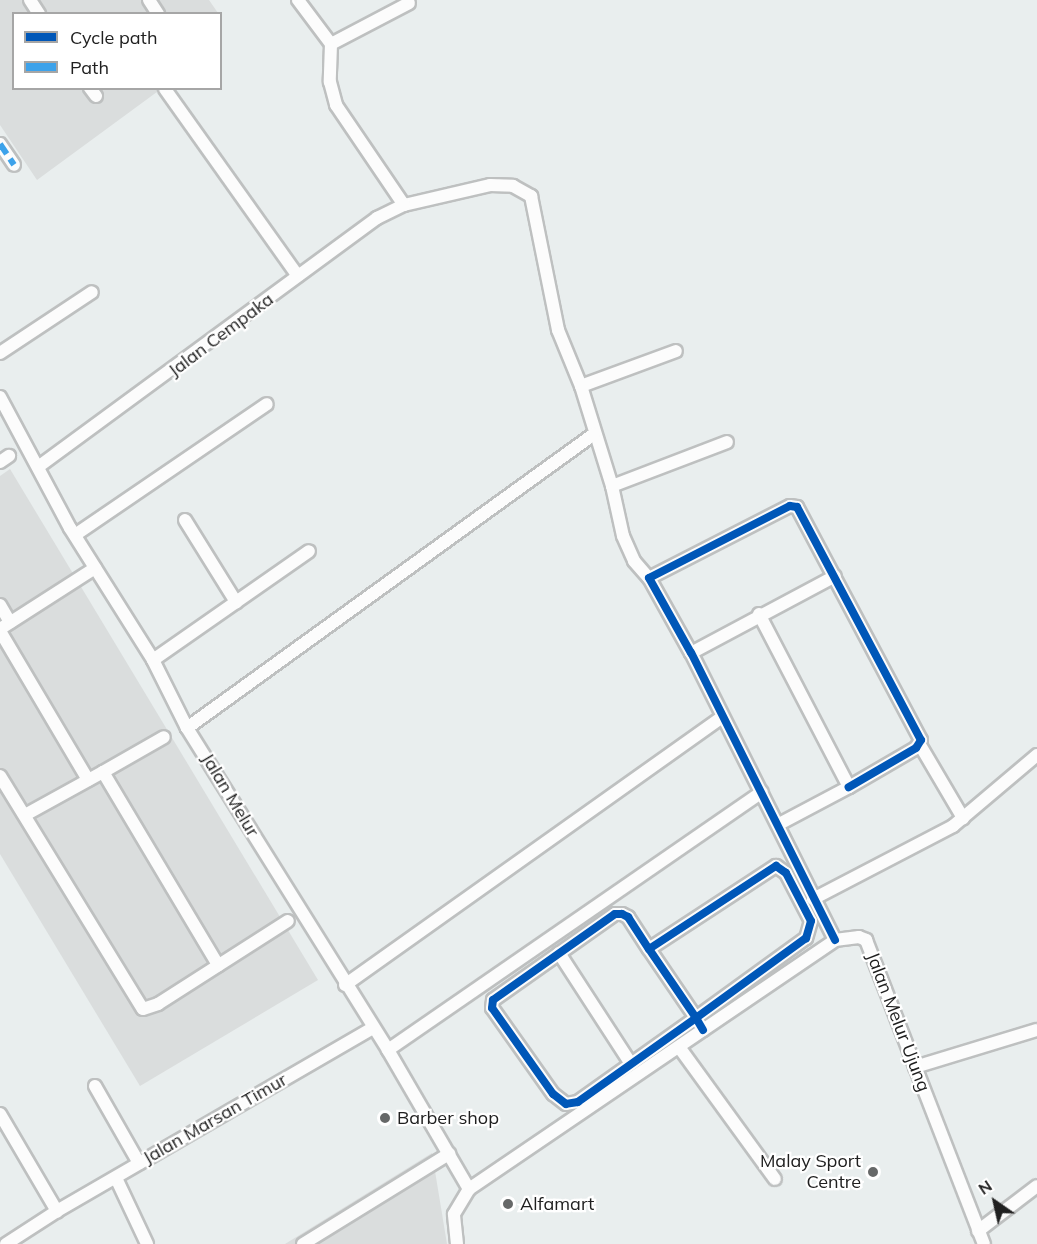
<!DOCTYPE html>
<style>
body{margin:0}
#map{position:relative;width:1037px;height:1244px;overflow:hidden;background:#e9eeee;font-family:Mulish,sans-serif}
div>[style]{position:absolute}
.residential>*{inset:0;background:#dadddd}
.roads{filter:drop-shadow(2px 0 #bec0c0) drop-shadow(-2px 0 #bec0c0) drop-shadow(0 2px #bec0c0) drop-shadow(0 -2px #bec0c0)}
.street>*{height:12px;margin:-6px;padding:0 6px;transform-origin:6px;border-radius:6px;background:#fcfcfc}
.quiet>*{height:6px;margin-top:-3px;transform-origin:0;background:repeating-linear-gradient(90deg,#3da2ea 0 12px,transparent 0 18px)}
.cycleway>*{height:8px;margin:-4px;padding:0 4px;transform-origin:4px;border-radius:4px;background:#0057b8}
.dots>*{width:16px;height:16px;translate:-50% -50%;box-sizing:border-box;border:3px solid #fff;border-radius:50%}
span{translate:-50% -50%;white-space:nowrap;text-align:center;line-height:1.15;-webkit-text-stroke:4.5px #fff;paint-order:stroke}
.street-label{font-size:18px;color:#202020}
.poi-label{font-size:18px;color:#202020}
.left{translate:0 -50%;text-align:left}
.right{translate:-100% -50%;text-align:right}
.legend{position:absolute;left:12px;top:12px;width:210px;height:78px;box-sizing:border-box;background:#fff;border:2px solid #a6a6a6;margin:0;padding:8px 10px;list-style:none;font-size:18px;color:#202020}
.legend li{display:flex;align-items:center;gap:12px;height:30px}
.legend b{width:30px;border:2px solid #a6a6a6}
.north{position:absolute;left:965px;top:1172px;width:60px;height:60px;-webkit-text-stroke:4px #fff;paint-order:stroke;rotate:326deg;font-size:16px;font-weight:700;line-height:24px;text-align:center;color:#202020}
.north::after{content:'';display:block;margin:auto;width:21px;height:27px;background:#202020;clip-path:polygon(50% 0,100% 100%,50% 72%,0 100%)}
</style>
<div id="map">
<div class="residential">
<i style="clip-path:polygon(0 0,209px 0,218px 13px,14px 14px,14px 88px,161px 89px,37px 180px,0 125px)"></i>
<i style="clip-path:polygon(10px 469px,318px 980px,140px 1086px,0 854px,0 476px)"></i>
<i style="clip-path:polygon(432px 1153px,447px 1244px,285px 1244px)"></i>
</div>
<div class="roads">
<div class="street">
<i style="left:30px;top:0;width:17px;rotate:57deg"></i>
<i style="left:149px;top:0;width:17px;rotate:57deg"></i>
<i style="left:298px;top:0;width:55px;rotate:53.1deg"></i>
<i style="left:331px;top:44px;width:38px;rotate:92deg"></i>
<i style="left:330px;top:82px;width:24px;rotate:75deg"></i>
<i style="left:336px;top:105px;width:121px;rotate:55.8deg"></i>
<i style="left:404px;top:205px;width:88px;rotate:-13.1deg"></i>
<i style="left:490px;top:185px;width:23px;rotate:2deg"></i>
<i style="left:513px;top:186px;width:21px;rotate:29deg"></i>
<i style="left:531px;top:196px;width:137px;rotate:78.6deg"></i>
<i style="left:558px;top:330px;width:61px;rotate:67.7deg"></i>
<i style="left:581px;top:386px;width:105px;rotate:72.8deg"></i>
<i style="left:612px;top:486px;width:51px;rotate:77.6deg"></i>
<i style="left:623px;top:536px;width:27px;rotate:66deg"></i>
<i style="left:634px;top:561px;width:23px;rotate:49deg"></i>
<i style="left:331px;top:44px;width:88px;rotate:-27.7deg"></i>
<i style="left:90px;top:88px;width:10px;rotate:53deg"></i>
<i style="left:165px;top:89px;width:229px;rotate:54.6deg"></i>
<i style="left:0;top:144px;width:25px;rotate:56deg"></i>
<i style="left:0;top:353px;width:110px;rotate:-33.5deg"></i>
<i style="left:581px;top:386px;width:101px;rotate:-20.2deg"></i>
<i style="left:0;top:397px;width:149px;rotate:61.9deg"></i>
<i style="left:70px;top:528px;width:156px;rotate:57.8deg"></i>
<i style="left:153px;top:660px;width:76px;rotate:63.4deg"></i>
<i style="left:187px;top:728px;width:380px;rotate:58deg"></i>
<i style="left:388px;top:1050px;width:161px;rotate:59.8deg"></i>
<i style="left:0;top:462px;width:11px;rotate:-34deg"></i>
<i style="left:38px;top:467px;width:421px;rotate:-36.3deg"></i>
<i style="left:377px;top:218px;width:30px;rotate:-26deg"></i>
<i style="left:612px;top:486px;width:123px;rotate:-20.9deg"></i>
<i style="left:185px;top:520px;width:97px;rotate:58.1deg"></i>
<i style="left:75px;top:535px;width:232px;rotate:-34.3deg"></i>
<i style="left:0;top:605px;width:20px;rotate:60deg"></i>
<i style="left:759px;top:614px;width:195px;rotate:62.5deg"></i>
<i style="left:849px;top:787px;width:79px;rotate:152.1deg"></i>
<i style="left:0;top:629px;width:113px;rotate:-32.7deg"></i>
<i style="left:0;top:631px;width:173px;rotate:59.4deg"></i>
<i style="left:691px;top:653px;width:163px;rotate:-28.1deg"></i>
<i style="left:153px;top:660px;width:190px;rotate:-34.9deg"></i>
<i style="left:187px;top:728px;width:502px;rotate:-35.84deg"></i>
<i style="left:920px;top:745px;width:85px;rotate:59.5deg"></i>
<i style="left:103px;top:772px;width:70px;rotate:-29.8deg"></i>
<i style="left:0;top:776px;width:273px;rotate:58.5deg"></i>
<i style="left:143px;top:1009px;width:16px;rotate:-18deg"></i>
<i style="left:158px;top:1004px;width:154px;rotate:-32.6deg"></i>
<i style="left:25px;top:815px;width:89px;rotate:-28.9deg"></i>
<i style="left:103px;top:772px;width:225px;rotate:59.2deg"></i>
<i style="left:813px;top:899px;width:158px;rotate:-27.5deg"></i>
<i style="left:953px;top:826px;width:110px;rotate:-40.2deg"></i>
<i style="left:835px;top:940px;width:321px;rotate:-116.6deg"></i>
<i style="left:691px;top:653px;width:86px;rotate:-119.2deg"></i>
<i style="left:649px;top:578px;width:158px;rotate:-27.1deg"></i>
<i style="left:790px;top:506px;width:7px;rotate:8deg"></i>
<i style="left:797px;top:507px;width:264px;rotate:62deg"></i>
<i style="left:921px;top:740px;width:9px;rotate:122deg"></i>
<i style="left:916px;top:748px;width:78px;rotate:149.8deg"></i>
<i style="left:649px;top:949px;width:152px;rotate:-33.2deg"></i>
<i style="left:776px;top:866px;width:12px;rotate:35deg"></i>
<i style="left:786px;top:873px;width:54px;rotate:62.5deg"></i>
<i style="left:811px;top:921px;width:18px;rotate:106deg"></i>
<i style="left:806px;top:938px;width:136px;rotate:144deg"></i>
<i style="left:696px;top:1018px;width:145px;rotate:144.6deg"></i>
<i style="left:578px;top:1102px;width:12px;rotate:171deg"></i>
<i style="left:566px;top:1104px;width:16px;rotate:-142deg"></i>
<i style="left:553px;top:1094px;width:105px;rotate:-125.3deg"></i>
<i style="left:492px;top:1008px;width:8px;rotate:-83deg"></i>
<i style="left:493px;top:1000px;width:149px;rotate:-35.2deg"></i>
<i style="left:615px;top:914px;width:7px"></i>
<i style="left:622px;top:914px;width:7px;rotate:27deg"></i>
<i style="left:628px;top:917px;width:38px;rotate:57deg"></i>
<i style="left:649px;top:949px;width:83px;rotate:55.7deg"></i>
<i style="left:696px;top:1018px;width:14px;rotate:60deg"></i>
<i style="left:559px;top:953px;width:132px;rotate:57deg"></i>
<i style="left:345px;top:985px;width:463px;rotate:-35.4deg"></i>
<i style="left:679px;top:1047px;width:163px;rotate:54deg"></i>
<i style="left:388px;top:1050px;width:454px;rotate:-34.6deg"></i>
<i style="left:915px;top:1067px;width:127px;rotate:-16.9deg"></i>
<i style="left:95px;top:1086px;width:89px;rotate:60.3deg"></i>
<i style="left:0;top:1114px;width:113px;rotate:59.6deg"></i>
<i style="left:116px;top:1178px;width:73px;rotate:64.8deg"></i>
<i style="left:978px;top:1231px;width:74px;rotate:-37.3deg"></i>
<i style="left:6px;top:1244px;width:61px;rotate:-32.9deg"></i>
<i style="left:57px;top:1211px;width:365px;rotate:-30.1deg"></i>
<i style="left:303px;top:1244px;width:172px;rotate:-31.7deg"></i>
<i style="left:457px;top:1244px;width:30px;rotate:-96deg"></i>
<i style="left:454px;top:1214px;width:29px;rotate:-59deg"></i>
<i style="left:469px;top:1189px;width:443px;rotate:-34.2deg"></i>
<i style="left:835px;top:940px;width:24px;rotate:-7deg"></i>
<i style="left:859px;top:937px;width:8px;rotate:23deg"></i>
<i style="left:866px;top:940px;width:326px;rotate:68.8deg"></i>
</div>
</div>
<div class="quiet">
<i style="left:0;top:144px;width:25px;rotate:56deg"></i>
</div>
<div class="cycleway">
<i style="left:835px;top:940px;width:321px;rotate:-116.6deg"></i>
<i style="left:691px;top:653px;width:86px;rotate:-119.2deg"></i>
<i style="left:649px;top:578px;width:158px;rotate:-27.1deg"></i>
<i style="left:790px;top:506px;width:7px;rotate:8deg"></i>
<i style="left:797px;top:507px;width:264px;rotate:62deg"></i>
<i style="left:921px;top:740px;width:9px;rotate:122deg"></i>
<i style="left:916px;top:748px;width:78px;rotate:149.8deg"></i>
<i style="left:649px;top:949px;width:152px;rotate:-33.2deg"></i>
<i style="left:776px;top:866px;width:12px;rotate:35deg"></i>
<i style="left:786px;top:873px;width:54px;rotate:62.5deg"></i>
<i style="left:811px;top:921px;width:18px;rotate:106deg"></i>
<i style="left:806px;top:938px;width:136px;rotate:144deg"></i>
<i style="left:696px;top:1018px;width:145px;rotate:144.6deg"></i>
<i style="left:578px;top:1102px;width:12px;rotate:171deg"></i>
<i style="left:566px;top:1104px;width:16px;rotate:-142deg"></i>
<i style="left:553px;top:1094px;width:105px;rotate:-125.3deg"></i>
<i style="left:492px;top:1008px;width:8px;rotate:-83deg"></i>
<i style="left:493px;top:1000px;width:149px;rotate:-35.2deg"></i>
<i style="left:615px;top:914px;width:7px"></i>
<i style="left:622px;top:914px;width:7px;rotate:27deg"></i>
<i style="left:628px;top:917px;width:38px;rotate:57deg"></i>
<i style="left:649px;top:949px;width:83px;rotate:55.7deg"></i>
<i style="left:696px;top:1018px;width:14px;rotate:60deg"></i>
</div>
<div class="dots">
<i style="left:385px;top:1118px;background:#666868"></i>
<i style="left:873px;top:1172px;background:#666868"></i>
<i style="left:508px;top:1204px;background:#666868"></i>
</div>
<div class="street-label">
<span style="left:221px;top:335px;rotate:-37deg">Jalan Cempaka</span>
<span style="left:230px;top:795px;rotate:59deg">Jalan Melur</span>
<span style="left:898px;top:1022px;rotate:69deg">Jalan Melur Ujung</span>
<span style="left:215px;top:1119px;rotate:-30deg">Jalan Marsan Timur</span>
</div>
<div class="poi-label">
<span class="left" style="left:397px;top:1118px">Barber shop</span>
<span class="right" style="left:861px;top:1172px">Malay Sport<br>Centre</span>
<span class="left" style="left:520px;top:1204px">Alfamart</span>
</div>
<ul class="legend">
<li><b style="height:8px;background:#0057b8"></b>Cycle path</li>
<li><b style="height:8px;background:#3da2ea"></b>Path</li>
</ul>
<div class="north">N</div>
</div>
